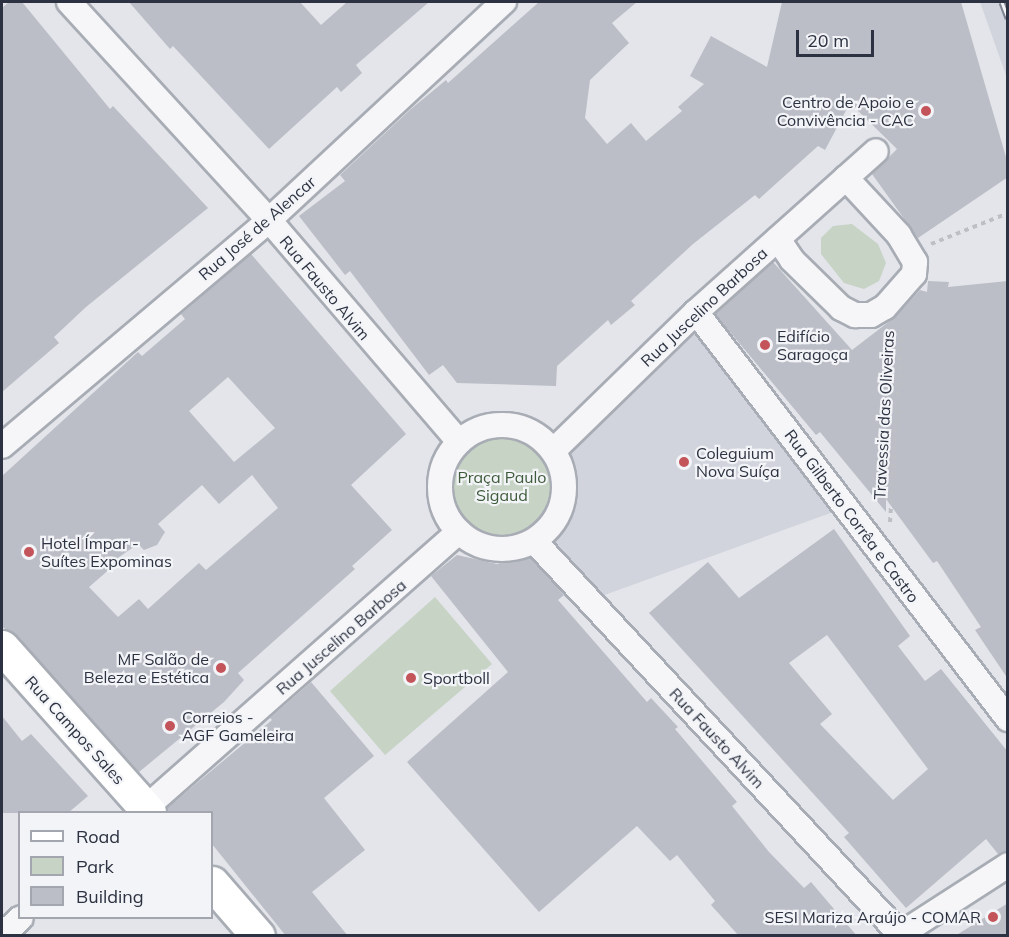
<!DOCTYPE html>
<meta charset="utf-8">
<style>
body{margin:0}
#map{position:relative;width:1009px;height:937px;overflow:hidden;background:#e3e5ea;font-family:Mulish,sans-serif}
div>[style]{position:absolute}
.built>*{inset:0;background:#d1d4dc}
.green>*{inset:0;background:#c7d3c5}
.round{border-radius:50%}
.building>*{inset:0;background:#bbbec6}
.path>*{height:4px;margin-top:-2px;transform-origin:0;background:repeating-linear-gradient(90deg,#bdbfc5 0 4.5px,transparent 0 9px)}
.roads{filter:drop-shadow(2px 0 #a8acb4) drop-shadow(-2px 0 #a8acb4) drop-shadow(0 2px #a8acb4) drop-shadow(0 -2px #a8acb4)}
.street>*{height:24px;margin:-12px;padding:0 12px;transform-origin:12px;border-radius:12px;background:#f6f6f8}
.street>.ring{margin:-12px;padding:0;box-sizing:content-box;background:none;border:24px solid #f6f6f8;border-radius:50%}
.secondary>*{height:33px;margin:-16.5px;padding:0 16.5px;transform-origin:16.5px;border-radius:16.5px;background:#fff}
.rail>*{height:7px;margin-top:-3.5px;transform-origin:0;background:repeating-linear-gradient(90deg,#f3f4f7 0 14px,#7e8492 0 28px);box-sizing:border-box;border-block:2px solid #7e8492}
.dots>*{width:16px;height:16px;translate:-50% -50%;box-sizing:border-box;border:3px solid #f3f4f7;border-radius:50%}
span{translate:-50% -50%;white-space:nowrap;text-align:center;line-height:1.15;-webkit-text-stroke:4.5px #f3f4f7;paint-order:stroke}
.poi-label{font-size:16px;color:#2c3241}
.right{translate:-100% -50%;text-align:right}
.left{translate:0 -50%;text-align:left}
.street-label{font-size:16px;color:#2c3241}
.park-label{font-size:16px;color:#3e5b3b}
.frame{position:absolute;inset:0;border:3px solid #2c3241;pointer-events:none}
.legend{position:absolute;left:18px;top:811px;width:195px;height:108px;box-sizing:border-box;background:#f3f4f7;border:2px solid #a3a6ae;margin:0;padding:8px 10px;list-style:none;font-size:18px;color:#2c3241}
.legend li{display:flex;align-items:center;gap:12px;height:30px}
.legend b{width:30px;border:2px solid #a3a6ae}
.scale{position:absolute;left:796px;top:30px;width:78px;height:27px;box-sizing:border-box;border:3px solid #2c3241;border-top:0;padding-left:8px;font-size:18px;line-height:21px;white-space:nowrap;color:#2c3241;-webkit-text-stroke:4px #f3f4f7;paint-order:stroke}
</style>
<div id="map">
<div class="built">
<i style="clip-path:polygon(980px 2px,1007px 2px,1007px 78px)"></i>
<i style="clip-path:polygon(695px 328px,836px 511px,599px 597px,547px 543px,566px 524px,577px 498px,574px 473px,564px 452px)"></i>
</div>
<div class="green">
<i style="clip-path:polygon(852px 224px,878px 244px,886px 263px,879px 281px,864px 289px,844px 283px,821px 254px,821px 238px,833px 226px)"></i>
<i class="round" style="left:449px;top:434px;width:106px;height:106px"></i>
<i style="clip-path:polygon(435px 597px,492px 664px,385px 755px,330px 691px)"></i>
</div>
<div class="building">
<i style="clip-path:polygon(9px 2px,22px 2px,110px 109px,113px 106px,208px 208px,86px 307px,54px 337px,59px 343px,2px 392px,2px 8px)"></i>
<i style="clip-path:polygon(129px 2px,300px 2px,321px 25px,347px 2px,429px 2px,356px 65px,362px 73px,341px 92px,337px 87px,269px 149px,173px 46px,170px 49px)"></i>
<i style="clip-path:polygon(539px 2px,637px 2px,612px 23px,629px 43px,590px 80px,585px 118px,607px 144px,631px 123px,646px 141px,682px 111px,678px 107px,704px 84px,690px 76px,711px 36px,767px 67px,782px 2px,961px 2px,1008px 164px,1008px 177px,918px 238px,872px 174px,897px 149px,850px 103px,825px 150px,818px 146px,759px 199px,755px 195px,693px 244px,631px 301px,635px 305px,611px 325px,608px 320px,557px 366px,556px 386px,457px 383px,443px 365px,429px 375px,350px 271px,345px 275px,299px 216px,345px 181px,340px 175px,411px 109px,446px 80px,448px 83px)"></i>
<i style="clip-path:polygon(evenodd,251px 254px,406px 434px,351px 485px,392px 530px,352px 566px,355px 569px,238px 673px,244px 680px,224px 702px,139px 772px,16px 635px,2px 627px,2px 476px,138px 352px,142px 356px,185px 319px,181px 314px,251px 254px,228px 377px,275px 428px,234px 462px,189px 411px,228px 377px,251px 254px,252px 475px,278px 508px,206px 570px,199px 563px,148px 609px,139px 599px,118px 617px,89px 587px,112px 567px,109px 564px,138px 544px,144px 550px,157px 545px,165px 532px,158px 524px,202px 485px,219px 504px,252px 475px)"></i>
<i style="clip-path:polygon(773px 262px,852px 350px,895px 317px,920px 290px,927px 292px,928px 281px,949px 282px,948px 287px,1008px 281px,1008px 679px,975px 630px,981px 627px,937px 561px,933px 563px,886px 499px,886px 512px,820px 432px,816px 435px,715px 314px)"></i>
<i style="clip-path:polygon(evenodd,834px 529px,910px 636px,898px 646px,925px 681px,941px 669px,1008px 752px,1008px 851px,998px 854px,986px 839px,906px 908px,844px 837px,849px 833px,649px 613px,708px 562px,739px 598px,834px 529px,827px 635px,928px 769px,893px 800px,820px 724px,832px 714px,789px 663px,827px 635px)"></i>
<i style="clip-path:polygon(527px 554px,564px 595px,558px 600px,647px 702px,651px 698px,678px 727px,675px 729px,737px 802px,732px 806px,769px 852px,804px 888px,811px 882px,857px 936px,739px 936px,711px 905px,715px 901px,677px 855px,670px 861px,637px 826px,539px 912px,407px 762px,508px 672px,431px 576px,457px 555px,497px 564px)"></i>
<i style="clip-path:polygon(311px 682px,374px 756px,324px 798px,365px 850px,312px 892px,348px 936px,286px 936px,212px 844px,212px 813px,167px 813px,167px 808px,272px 720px,270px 718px)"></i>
<i style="clip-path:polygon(2px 716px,22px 741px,31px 734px,88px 796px,68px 813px,2px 813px)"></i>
<i style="clip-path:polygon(1008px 903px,1008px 936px,955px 936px)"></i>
</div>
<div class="path">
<i style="left:931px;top:244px;width:83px;rotate:-21.9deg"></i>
<i style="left:890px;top:522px;width:196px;rotate:-86.5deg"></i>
</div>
<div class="roads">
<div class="street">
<i style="left:69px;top:2px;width:296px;rotate:47.5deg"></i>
<i style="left:269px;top:220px;width:292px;rotate:49.4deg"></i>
<i style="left:778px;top:239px;width:25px;rotate:56deg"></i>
<i style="left:792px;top:260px;width:69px;rotate:44.4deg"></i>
<i style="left:841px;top:308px;width:16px;rotate:27deg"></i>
<i style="left:855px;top:315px;width:16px"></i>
<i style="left:871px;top:315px;width:16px;rotate:-30deg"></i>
<i style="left:885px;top:307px;width:44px;rotate:-48.7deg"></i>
<i style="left:914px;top:274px;width:12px;rotate:-85deg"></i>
<i style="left:915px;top:262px;width:31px;rotate:-121deg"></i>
<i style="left:899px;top:235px;width:78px;rotate:-132.9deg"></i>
<i style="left:696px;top:312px;width:513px;rotate:52.53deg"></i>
<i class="ring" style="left:440px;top:425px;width:100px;height:100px"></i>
<i style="left:2px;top:446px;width:350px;rotate:-40.2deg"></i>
<i style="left:269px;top:220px;width:321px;rotate:-42.9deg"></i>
<i style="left:553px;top:451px;width:199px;rotate:-44.2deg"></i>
<i style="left:696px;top:312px;width:241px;rotate:-41.8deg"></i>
<i style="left:534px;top:541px;width:537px;rotate:47.04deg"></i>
<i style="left:141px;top:812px;width:424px;rotate:-41.4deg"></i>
<i style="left:2px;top:935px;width:25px;rotate:-42deg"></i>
<i style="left:898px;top:936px;width:131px;rotate:-32.8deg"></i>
</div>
<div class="secondary">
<i style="left:2px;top:647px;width:221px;rotate:48.3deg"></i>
<i style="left:212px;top:883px;width:70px;rotate:49deg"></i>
</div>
</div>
<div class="rail">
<i style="left:1002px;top:2px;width:17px;rotate:69deg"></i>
</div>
<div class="dots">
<i style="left:926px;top:111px;background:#c3545a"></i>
<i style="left:765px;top:345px;background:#c3545a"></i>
<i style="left:684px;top:462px;background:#c3545a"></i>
<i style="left:29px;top:552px;background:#c3545a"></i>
<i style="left:221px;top:668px;background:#c3545a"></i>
<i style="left:411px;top:678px;background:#c3545a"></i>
<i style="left:170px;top:726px;background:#c3545a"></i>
<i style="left:993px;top:917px;background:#c3545a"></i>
</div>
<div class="poi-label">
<span class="right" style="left:914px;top:111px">Centro de Apoio e<br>Convivência - CAC</span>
<span class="left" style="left:777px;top:345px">Edifício<br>Saragoça</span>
<span class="left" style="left:696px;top:462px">Coleguium<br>Nova Suíça</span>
<span class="left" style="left:41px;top:552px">Hotel Ímpar -<br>Suítes Expominas</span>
<span class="right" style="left:209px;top:668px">MF Salão de<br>Beleza e Estética</span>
<span class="left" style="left:423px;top:678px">Sportboll</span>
<span class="left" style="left:182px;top:726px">Correios -<br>AGF Gameleira</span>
<span class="right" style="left:981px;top:917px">SESI Mariza Araújo - COMAR</span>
</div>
<div class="street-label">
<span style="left:257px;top:228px;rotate:-41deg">Rua José de Alencar</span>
<span style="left:325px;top:288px;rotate:50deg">Rua Fausto Alvim</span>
<span style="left:704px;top:307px;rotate:-43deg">Rua Juscelino Barbosa</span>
<span style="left:884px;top:415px;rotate:-87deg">Travessia das Oliveiras</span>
<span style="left:852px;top:516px;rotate:53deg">Rua Gilberto Corrêa e Castro</span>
<span style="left:341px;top:637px;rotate:-41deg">Rua Juscelino Barbosa</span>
<span style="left:75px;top:730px;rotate:48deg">Rua Campos Sales</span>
<span style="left:717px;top:738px;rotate:47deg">Rua Fausto Alvim</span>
</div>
<div class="park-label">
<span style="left:502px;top:486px">Praça Paulo<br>Sigaud</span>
</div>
<div class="frame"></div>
<ul class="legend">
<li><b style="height:8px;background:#fff"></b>Road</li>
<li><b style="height:16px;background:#c7d3c5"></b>Park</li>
<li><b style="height:16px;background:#bbbec6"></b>Building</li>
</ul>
<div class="scale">20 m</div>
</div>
